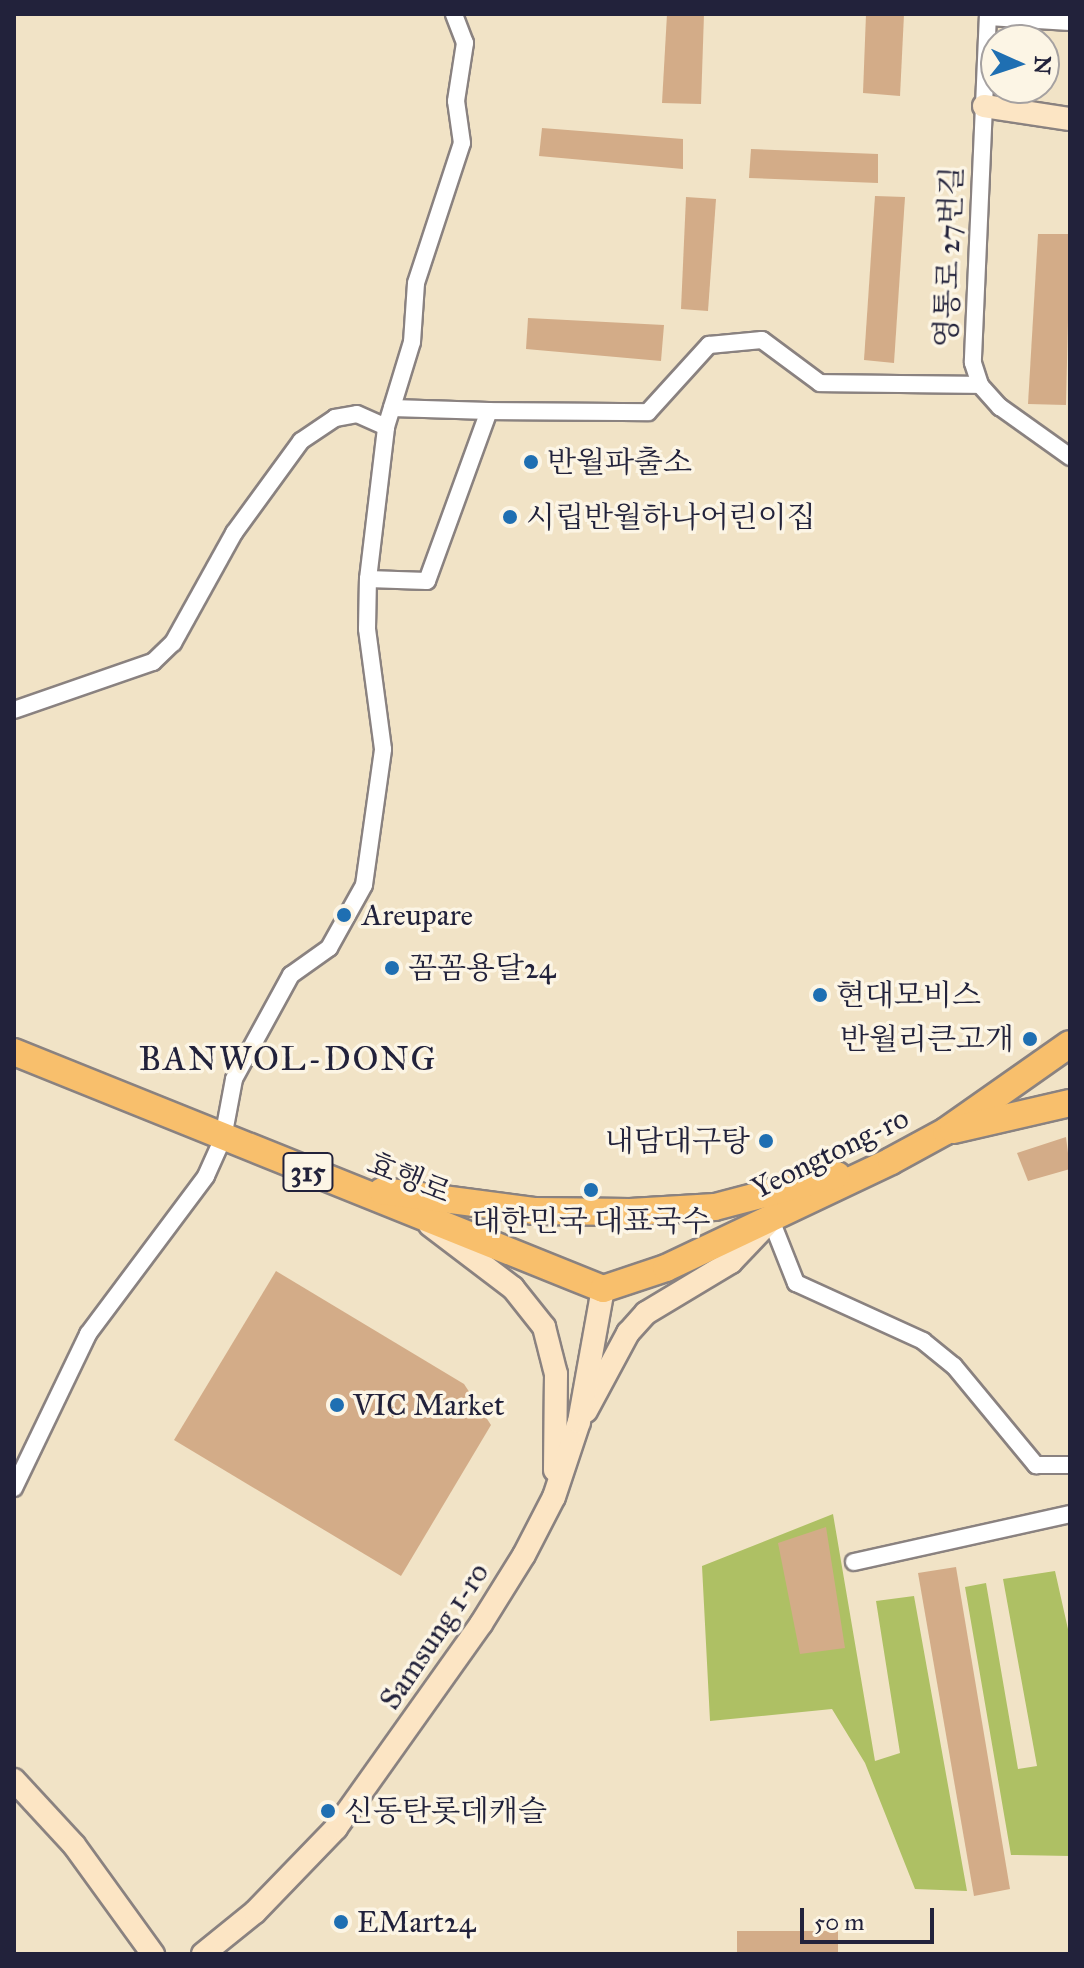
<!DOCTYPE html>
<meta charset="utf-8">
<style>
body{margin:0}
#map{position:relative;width:1084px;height:1968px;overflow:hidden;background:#f1e3c6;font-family:"IM FELL Great Primer","Noto Serif KR",serif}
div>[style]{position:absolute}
.green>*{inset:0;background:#aec064}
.building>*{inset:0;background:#d3ac88}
.roads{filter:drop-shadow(2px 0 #8a8280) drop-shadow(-2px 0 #8a8280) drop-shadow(0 2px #8a8280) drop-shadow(0 -2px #8a8280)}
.street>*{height:16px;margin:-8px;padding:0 8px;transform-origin:8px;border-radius:8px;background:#fff}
.secondary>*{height:22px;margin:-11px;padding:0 11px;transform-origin:11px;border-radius:11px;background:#fce5c4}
.primary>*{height:26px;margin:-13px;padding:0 13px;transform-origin:13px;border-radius:13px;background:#f8bf6c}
.dots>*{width:22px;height:22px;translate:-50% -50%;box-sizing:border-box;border:4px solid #fcf5e5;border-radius:50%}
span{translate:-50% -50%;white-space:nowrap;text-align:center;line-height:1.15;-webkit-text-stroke:7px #fcf5e5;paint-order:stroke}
.shield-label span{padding:2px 6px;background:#fcf5e5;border:2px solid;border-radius:6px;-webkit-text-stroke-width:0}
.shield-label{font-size:28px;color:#22223b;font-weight:700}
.street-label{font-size:30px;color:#22223b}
.poi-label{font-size:30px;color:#22223b}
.left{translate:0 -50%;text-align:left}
.right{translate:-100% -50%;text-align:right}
.quarter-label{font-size:34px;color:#22223b;letter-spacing:2px}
.frame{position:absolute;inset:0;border:16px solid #22223b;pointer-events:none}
.north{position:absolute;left:980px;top:24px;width:80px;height:80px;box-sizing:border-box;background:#fcf5e5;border:2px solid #a5a1a1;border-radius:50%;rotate:93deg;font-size:22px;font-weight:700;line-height:32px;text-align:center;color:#22223b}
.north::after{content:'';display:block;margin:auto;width:28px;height:36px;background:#1f6fb2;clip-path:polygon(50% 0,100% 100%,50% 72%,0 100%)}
.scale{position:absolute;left:800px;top:1908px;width:134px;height:36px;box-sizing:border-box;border:4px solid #22223b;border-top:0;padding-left:10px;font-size:24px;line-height:28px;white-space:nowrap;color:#22223b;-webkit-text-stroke:6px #fcf5e5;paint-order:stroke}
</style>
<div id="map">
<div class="green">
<i style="clip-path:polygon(833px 1514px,875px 1761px,900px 1753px,876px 1601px,914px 1596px,967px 1891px,915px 1889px,865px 1763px,832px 1709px,710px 1721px,702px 1566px)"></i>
<i style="clip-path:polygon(1055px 1571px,1070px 1638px,1070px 1856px,1011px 1855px,965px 1587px,986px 1583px,1018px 1769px,1037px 1766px,1003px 1579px)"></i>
</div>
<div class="building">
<i style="clip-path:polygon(667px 14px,704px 14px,701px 104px,662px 103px)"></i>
<i style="clip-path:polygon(866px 14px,904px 14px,900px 96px,863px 93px)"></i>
<i style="clip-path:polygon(542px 128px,683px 139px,683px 169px,539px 156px)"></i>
<i style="clip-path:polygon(751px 149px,878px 154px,878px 183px,749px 178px)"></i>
<i style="clip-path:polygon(875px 196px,905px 197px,894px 363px,864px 360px)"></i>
<i style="clip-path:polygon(686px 197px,716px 199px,708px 311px,681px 309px)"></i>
<i style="clip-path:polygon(1038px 234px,1070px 234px,1066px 405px,1028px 404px)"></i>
<i style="clip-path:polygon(528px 318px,664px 325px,661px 361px,526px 349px)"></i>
<i style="clip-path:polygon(1066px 1137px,1070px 1169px,1028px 1181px,1017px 1153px)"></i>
<i style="clip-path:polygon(276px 1271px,464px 1384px,491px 1425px,401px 1576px,174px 1440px)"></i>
<i style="clip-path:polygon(826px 1527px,845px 1648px,800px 1654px,778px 1543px)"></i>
<i style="clip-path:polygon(956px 1567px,1010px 1889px,974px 1896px,918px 1573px)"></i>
<i style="clip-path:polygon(737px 1931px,838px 1931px,838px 1954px,737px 1954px)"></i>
</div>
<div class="roads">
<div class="street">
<i style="left:988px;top:14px;width:349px;rotate:92.5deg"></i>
<i style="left:973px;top:363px;width:23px;rotate:72deg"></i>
<i style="left:980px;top:385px;width:30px;rotate:48deg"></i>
<i style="left:1000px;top:407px;width:86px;rotate:35.5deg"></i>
<i style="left:988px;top:17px;width:82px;rotate:3.5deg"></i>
<i style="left:392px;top:408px;width:97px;rotate:1.8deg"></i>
<i style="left:368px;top:579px;width:59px;rotate:1.9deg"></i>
<i style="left:427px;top:581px;width:181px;rotate:-70deg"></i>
<i style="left:489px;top:411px;width:159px;rotate:0.4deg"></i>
<i style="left:648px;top:412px;width:91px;rotate:-47.7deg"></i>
<i style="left:709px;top:345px;width:53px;rotate:-5.4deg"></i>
<i style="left:762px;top:340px;width:72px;rotate:36.6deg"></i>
<i style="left:820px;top:383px;width:160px;rotate:0.7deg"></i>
<i style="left:14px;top:710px;width:147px;rotate:-19.1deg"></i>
<i style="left:153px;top:662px;width:28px;rotate:-44deg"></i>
<i style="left:173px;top:643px;width:126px;rotate:-61deg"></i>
<i style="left:234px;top:533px;width:114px;rotate:-53.9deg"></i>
<i style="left:301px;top:441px;width:41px;rotate:-34.1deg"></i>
<i style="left:335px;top:418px;width:22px;rotate:-10deg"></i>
<i style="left:357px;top:414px;width:32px;rotate:24deg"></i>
<i style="left:771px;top:1220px;width:68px;rotate:68.4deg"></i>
<i style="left:796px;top:1283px;width:140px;rotate:24.5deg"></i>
<i style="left:923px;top:1341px;width:40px;rotate:39deg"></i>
<i style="left:954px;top:1366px;width:129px;rotate:50.4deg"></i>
<i style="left:1036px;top:1465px;width:34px"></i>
<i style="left:14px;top:1488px;width:171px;rotate:-64.3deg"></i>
<i style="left:88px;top:1334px;width:197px;rotate:-53.2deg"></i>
<i style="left:206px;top:1176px;width:42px;rotate:-65.9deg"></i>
<i style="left:223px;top:1138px;width:60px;rotate:-79.4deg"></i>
<i style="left:234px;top:1079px;width:119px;rotate:-61.3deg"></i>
<i style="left:291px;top:975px;width:47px;rotate:-35.4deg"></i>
<i style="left:329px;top:948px;width:72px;rotate:-60.9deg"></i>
<i style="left:364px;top:885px;width:137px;rotate:-82deg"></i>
<i style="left:383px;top:749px;width:121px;rotate:-97.6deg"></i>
<i style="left:367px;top:629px;width:50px;rotate:-88.9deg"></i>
<i style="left:368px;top:579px;width:153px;rotate:-83.2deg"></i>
<i style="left:386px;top:427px;width:89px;rotate:-73deg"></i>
<i style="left:412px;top:342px;width:59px;rotate:-86.1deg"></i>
<i style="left:416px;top:283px;width:147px;rotate:-71.8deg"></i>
<i style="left:462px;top:143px;width:42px;rotate:-98.1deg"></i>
<i style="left:456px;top:101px;width:59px;rotate:-81.2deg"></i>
<i style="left:465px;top:43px;width:31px;rotate:-111deg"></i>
<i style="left:854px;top:1562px;width:221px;rotate:-12.5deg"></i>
</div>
<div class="secondary">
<i style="left:984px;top:106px;width:87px;rotate:8.6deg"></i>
<i style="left:430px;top:1225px;width:104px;rotate:37.2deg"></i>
<i style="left:513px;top:1288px;width:50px;rotate:51.5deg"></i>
<i style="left:544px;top:1327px;width:49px;rotate:75.7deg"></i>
<i style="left:556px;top:1374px;width:96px;rotate:90.6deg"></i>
<i style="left:586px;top:1411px;width:89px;rotate:-61.7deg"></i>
<i style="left:628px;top:1333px;width:27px;rotate:-48deg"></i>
<i style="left:646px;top:1313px;width:99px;rotate:-31deg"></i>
<i style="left:731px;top:1262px;width:55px;rotate:-46.5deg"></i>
<i style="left:14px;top:1780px;width:88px;rotate:47.3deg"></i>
<i style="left:74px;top:1845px;width:135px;rotate:54.1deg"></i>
<i style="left:203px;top:1954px;width:67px;rotate:-38.9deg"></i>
<i style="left:255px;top:1912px;width:117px;rotate:-46deg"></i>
<i style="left:336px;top:1828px;width:250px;rotate:-54.6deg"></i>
<i style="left:481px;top:1624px;width:81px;rotate:-58.1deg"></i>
<i style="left:524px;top:1555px;width:65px;rotate:-62.7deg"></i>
<i style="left:554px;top:1497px;width:79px;rotate:-71.6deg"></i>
<i style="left:579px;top:1422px;width:135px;rotate:-79.8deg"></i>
</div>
<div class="primary">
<i style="left:14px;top:1052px;width:635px;rotate:21.92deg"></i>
<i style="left:603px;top:1289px;width:66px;rotate:-18.4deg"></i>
<i style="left:666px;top:1268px;width:249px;rotate:-25.4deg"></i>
<i style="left:891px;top:1161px;width:63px;rotate:-28.6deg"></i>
<i style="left:946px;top:1131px;width:151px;rotate:-35.1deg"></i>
<i style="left:953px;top:1130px;width:120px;rotate:-13deg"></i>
<i style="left:382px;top:1191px;width:153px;rotate:7.5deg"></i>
<i style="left:534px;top:1211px;width:96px;rotate:0.6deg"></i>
<i style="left:630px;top:1212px;width:85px;rotate:-3.4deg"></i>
<i style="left:715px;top:1207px;width:126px;rotate:-14.7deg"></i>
</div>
</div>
<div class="dots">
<i style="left:531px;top:462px;background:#1f6fb2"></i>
<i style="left:510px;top:517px;background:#1f6fb2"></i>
<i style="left:344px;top:915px;background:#1f6fb2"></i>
<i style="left:392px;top:968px;background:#1f6fb2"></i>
<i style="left:820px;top:995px;background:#1f6fb2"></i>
<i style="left:1030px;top:1039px;background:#1f6fb2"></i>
<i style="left:766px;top:1141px;background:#1f6fb2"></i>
<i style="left:591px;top:1190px;background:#1f6fb2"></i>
<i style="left:337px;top:1405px;background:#1f6fb2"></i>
<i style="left:328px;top:1811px;background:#1f6fb2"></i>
<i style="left:341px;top:1922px;background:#1f6fb2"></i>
</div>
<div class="shield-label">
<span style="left:308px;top:1172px">315</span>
</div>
<div class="street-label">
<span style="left:949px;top:257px;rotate:-88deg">영통로 27번길</span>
<span style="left:830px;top:1153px;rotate:-26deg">Yeongtong-ro</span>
<span style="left:409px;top:1178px;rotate:22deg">효행로</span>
<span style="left:434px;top:1636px;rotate:-56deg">Samsung 1-ro</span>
</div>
<div class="poi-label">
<span class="left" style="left:547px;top:462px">반월파출소</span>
<span class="left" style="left:526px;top:517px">시립반월하나어린이집</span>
<span class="left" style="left:362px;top:915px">Areupare</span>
<span class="left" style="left:408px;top:968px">꼼꼼용달24</span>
<span class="left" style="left:836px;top:995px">현대모비스</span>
<span class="right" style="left:1014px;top:1039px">반월리큰고개</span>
<span class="right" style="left:750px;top:1141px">내담대구탕</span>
<span style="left:591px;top:1221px">대한민국 대표국수</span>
<span class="left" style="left:353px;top:1405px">VIC Market</span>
<span class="left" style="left:344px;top:1811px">신동탄롯데캐슬</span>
<span class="left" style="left:357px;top:1922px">EMart24</span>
</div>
<div class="quarter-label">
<span style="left:288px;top:1059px">BANWOL-DONG</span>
</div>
<div class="frame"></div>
<div class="north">N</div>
<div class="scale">50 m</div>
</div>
